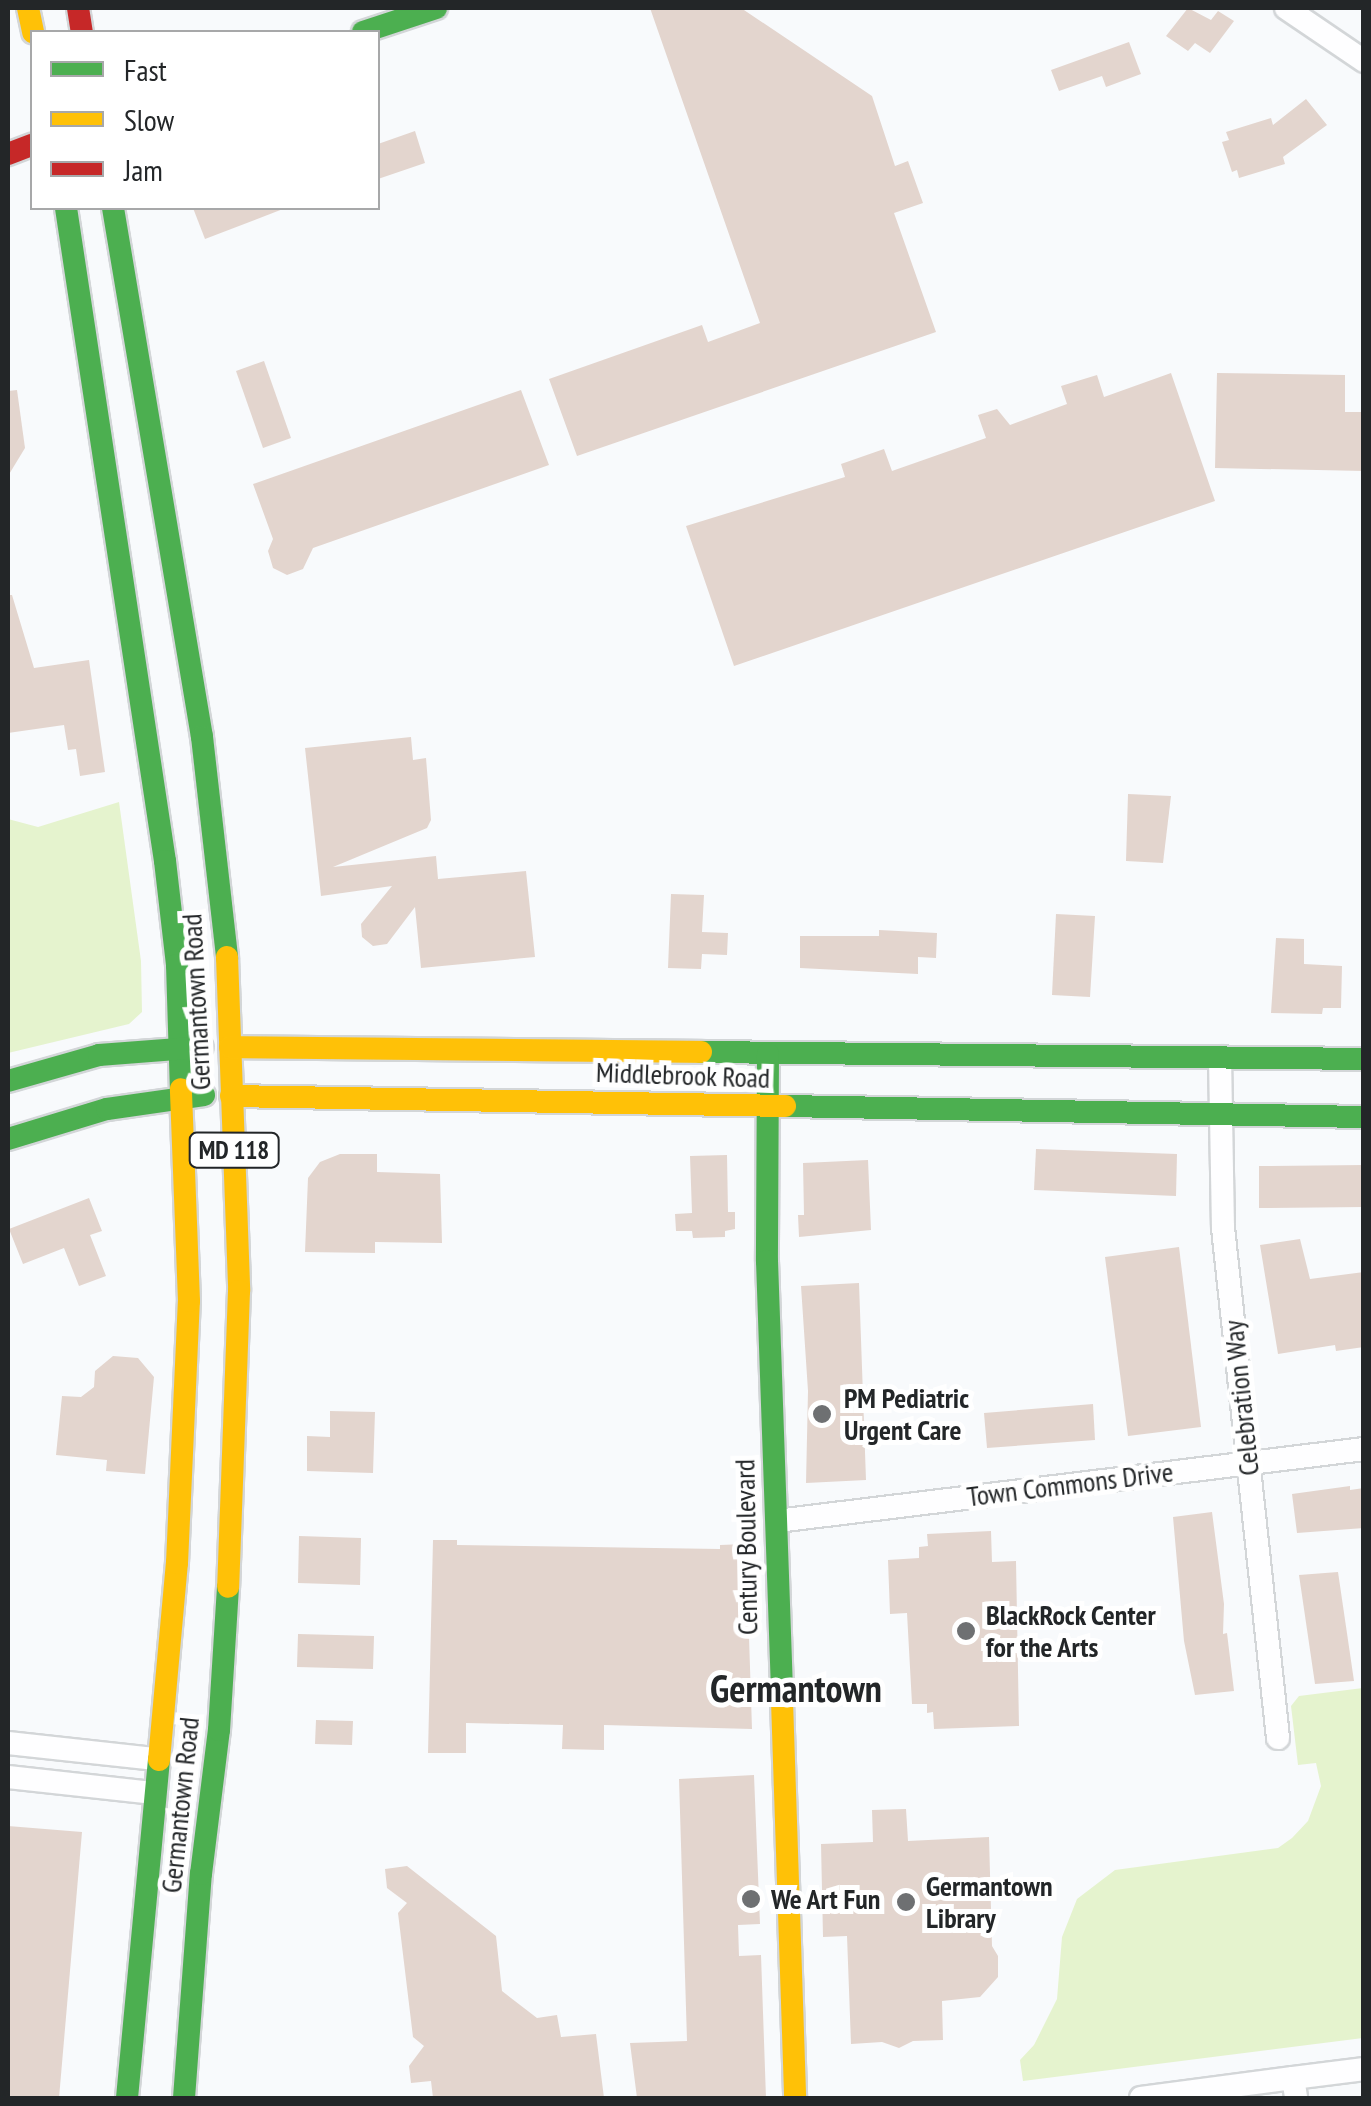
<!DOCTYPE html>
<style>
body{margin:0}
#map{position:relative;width:1371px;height:2106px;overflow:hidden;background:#f8fafc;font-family:"PT Sans Narrow",sans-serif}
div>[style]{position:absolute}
.green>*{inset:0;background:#e5f3ce}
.building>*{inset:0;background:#e3d5ce}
.roads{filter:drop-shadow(2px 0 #d3d6d8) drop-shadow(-2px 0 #d3d6d8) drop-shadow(0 2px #d3d6d8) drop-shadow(0 -2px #d3d6d8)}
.street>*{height:22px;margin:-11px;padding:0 11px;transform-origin:11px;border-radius:11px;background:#fefeff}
.fast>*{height:22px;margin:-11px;padding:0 11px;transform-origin:11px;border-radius:11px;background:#4caf50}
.slow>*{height:22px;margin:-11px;padding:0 11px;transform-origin:11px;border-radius:11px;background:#ffc107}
.jam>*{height:22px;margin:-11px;padding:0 11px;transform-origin:11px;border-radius:11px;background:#c62828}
.dots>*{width:28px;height:28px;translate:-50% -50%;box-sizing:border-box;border:5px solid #fff;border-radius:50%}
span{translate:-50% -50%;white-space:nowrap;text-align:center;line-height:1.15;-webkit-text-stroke:10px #fff;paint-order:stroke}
.shield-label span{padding:2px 8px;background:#fff;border:2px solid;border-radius:8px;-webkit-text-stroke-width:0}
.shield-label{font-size:25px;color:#232628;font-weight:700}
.street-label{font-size:28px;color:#232628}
.poi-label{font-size:28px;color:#232628;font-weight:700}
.left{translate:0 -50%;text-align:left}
.district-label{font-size:38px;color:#232628;font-weight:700}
.frame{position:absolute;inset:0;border:10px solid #232628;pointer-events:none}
.legend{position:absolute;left:30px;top:30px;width:350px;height:180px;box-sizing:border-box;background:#fff;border:2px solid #a7a8a9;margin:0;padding:12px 18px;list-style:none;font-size:30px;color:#232628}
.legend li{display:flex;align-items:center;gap:20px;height:50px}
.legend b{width:50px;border:2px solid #a7a8a9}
</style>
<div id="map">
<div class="green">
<i style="clip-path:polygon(119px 802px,141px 961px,142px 1012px,129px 1024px,8px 1053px,8px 819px,38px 827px)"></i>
<i style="clip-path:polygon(1363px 1688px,1363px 2038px,1023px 2081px,1020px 2060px,1034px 2045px,1057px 1999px,1062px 1937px,1077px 1899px,1115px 1870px,1278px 1848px,1292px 1838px,1308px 1821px,1321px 1786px,1316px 1763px,1298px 1765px,1291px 1706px,1299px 1696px)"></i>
</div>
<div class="building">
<i style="clip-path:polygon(650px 8px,741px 8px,872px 96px,895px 166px,908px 161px,923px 203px,894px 213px,936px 332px,577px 456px,549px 379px,702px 325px,708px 342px,760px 323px)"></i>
<i style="clip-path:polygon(1188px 8px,1211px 20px,1218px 11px,1234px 21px,1210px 53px,1195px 43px,1188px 51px,1166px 36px)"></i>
<i style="clip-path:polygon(1129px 42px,1141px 74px,1106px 87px,1102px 76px,1059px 91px,1051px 70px)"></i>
<i style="clip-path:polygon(1306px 99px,1327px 125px,1283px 157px,1285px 164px,1239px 178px,1237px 170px,1232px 172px,1222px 142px,1229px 140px,1226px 132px,1271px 118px,1273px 125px)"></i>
<i style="clip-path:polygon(415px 131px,425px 163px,378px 179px,378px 144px)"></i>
<i style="clip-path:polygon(193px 208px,283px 208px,283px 209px,205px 239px)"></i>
<i style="clip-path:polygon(264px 361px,291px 438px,263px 448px,236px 371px)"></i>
<i style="clip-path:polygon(1171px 373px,1215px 501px,734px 666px,686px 526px,845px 477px,841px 464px,884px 449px,892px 471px,986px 438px,978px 415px,997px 409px,1010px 425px,1067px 404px,1061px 386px,1097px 375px,1104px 397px)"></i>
<i style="clip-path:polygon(1217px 373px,1345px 375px,1345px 412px,1364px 412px,1364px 471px,1215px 468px)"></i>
<i style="clip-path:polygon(17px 390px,25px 448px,8px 476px,8px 391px)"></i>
<i style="clip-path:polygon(521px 390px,549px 465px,313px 548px,303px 569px,287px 575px,273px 568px,268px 551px,273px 539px,253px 484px)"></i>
<i style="clip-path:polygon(8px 595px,12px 595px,34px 668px,89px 660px,105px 772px,80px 776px,76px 749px,68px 750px,64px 725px,8px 733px)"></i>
<i style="clip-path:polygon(411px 737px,413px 760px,426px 758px,431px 820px,427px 828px,333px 867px,436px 856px,438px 879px,526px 871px,535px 957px,421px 968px,415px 907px,387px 944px,373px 946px,362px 937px,361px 924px,392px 886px,321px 896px,305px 748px)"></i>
<i style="clip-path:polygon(1128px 794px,1171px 796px,1163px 863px,1126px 861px)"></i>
<i style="clip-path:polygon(671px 894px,704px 895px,702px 932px,728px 933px,727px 955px,702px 954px,701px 969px,668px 968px)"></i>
<i style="clip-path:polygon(1056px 914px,1095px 916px,1090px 997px,1052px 995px)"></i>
<i style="clip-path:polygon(879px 930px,937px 933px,936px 958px,918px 957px,918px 974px,800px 968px,800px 936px,879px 936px)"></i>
<i style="clip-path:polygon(1276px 938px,1304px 939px,1304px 964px,1342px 966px,1341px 1008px,1323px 1008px,1322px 1014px,1271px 1013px)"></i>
<i style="clip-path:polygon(1036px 1149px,1177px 1154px,1176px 1196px,1034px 1190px)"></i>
<i style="clip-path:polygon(340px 1154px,377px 1154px,377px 1172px,440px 1174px,442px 1243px,375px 1242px,375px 1253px,305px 1252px,308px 1178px,320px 1162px)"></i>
<i style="clip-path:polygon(727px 1155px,728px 1212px,735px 1212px,735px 1229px,725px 1231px,725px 1237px,693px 1238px,692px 1231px,676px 1231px,675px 1214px,692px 1213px,690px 1156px)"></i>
<i style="clip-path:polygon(868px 1160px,871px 1230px,799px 1237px,798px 1215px,804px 1215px,803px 1163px)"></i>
<i style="clip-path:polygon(1364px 1165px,1364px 1207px,1259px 1208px,1259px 1166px)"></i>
<i style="clip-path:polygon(89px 1198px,102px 1231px,90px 1235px,106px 1276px,79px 1286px,64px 1248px,23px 1264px,9px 1229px)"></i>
<i style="clip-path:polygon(1300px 1239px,1310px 1279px,1364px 1272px,1364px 1347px,1336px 1351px,1335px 1345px,1278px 1354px,1260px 1245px)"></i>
<i style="clip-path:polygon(1179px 1247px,1201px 1427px,1128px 1436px,1105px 1257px)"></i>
<i style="clip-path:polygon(859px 1283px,866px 1480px,806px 1483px,808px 1391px,801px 1286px)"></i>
<i style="clip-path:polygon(113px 1356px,138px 1358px,154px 1377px,145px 1474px,106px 1471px,107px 1460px,56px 1455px,62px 1396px,81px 1397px,94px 1387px,95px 1371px)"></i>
<i style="clip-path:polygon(1093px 1404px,1095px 1440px,987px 1448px,984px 1413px)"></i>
<i style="clip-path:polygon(330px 1411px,375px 1412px,373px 1473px,307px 1471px,307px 1436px,330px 1437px)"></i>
<i style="clip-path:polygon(1350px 1486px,1350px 1490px,1364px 1488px,1364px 1528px,1297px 1533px,1292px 1494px)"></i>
<i style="clip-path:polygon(1212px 1512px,1224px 1604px,1223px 1634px,1227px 1633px,1234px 1691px,1195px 1695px,1184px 1641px,1173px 1517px)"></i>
<i style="clip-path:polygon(991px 1531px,992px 1562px,1016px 1561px,1019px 1726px,934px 1729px,933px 1712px,927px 1713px,927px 1704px,912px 1704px,907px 1613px,890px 1614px,888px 1560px,919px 1558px,919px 1547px,928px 1546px,927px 1534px)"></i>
<i style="clip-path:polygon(299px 1536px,361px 1538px,360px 1585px,298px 1583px)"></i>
<i style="clip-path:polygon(433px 1540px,457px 1540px,457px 1545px,720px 1549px,720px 1545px,746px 1544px,752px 1729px,604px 1725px,604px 1750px,562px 1749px,563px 1725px,466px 1723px,466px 1753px,428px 1753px)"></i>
<i style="clip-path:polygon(1338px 1572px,1354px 1681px,1315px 1684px,1299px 1575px)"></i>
<i style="clip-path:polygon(298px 1634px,374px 1636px,373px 1669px,297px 1667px)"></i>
<i style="clip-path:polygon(316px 1720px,353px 1721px,352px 1745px,315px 1744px)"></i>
<i style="clip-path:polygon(754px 1775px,760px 1924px,738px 1925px,739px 1956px,761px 1955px,766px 2098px,637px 2098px,630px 2043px,687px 2041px,679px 1779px)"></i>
<i style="clip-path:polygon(906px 1809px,908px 1841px,989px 1837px,992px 1946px,998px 1956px,998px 1977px,980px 1997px,942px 2001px,943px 2040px,913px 2041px,899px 2048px,882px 2042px,851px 2044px,847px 1936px,823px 1937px,821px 1844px,873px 1842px,872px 1810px)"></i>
<i style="clip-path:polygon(8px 1826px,82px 1832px,59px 2098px,8px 2098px)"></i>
<i style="clip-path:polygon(407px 1866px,496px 1936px,502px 1991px,537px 2018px,557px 2015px,561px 2037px,596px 2034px,604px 2098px,433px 2098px,431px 2081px,411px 2083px,409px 2066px,424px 2046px,413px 2037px,398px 1913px,407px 1903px,387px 1888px,385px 1869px)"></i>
</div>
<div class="roads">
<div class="street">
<i style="left:1286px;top:8px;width:94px;rotate:34.2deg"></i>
<i style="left:1220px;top:1057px;width:171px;rotate:89deg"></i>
<i style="left:1223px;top:1228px;width:513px;rotate:83.84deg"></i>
<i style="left:777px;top:1521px;width:591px;rotate:-6.99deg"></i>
<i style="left:8px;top:1743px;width:149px;rotate:6.2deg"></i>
<i style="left:8px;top:1777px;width:145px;rotate:6.3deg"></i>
<i style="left:1293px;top:2078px;width:72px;rotate:-7.2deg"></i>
<i style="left:1141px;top:2098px;width:153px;rotate:-7.5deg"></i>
<i style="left:1293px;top:2078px;width:20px;rotate:81deg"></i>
</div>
<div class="fast">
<i style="left:363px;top:32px;width:77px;rotate:-18.2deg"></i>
<i style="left:66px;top:208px;width:660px;rotate:81.38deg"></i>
<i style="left:165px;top:861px;width:105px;rotate:83.4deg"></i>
<i style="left:177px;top:965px;width:124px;rotate:88.2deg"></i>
<i style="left:113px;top:208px;width:536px;rotate:80.45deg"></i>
<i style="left:202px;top:737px;width:221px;rotate:83.5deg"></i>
<i style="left:701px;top:1052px;width:663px;rotate:0.6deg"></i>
<i style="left:768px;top:1054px;width:207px;rotate:90.3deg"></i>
<i style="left:767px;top:1261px;width:440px;rotate:88deg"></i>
<i style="left:8px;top:1081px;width:95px;rotate:-15.9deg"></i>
<i style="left:99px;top:1055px;width:103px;rotate:-4.4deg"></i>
<i style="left:785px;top:1106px;width:579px;rotate:1.09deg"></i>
<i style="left:8px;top:1139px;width:103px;rotate:-16.9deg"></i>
<i style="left:107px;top:1109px;width:98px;rotate:-8.2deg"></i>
<i style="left:127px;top:2098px;width:340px;rotate:-84.6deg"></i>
<i style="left:184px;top:2098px;width:225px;rotate:-85.7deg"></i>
<i style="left:201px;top:1874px;width:145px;rotate:-82.9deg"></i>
<i style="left:219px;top:1730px;width:143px;rotate:-86.4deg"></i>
</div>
<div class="slow">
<i style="left:28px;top:8px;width:25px;rotate:78deg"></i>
<i style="left:227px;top:957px;width:334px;rotate:87.9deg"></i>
<i style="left:239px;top:1291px;width:296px;rotate:92.1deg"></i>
<i style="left:230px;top:1047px;width:471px;rotate:0.6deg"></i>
<i style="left:231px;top:1096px;width:554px;rotate:1.03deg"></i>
<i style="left:782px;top:1701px;width:397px;rotate:88.1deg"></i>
<i style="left:159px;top:1760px;width:198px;rotate:-84.8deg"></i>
<i style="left:177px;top:1563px;width:262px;rotate:-87.4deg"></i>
<i style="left:189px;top:1301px;width:212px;rotate:-92.2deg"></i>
</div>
<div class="jam">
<i style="left:78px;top:8px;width:24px;rotate:81deg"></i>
<i style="left:8px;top:154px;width:26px;rotate:-21deg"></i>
</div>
</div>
<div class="dots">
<i style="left:822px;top:1414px;background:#6e7072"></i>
<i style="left:966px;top:1631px;background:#6e7072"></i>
<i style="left:751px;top:1899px;background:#6e7072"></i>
<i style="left:906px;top:1902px;background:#6e7072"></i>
</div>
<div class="shield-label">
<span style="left:234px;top:1150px">MD 118</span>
</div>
<div class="street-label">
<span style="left:196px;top:1002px;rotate:-93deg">Germantown Road</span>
<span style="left:683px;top:1075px;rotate:2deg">Middlebrook Road</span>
<span style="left:1241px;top:1398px;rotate:-96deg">Celebration Way</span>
<span style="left:1070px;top:1484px;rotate:-7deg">Town Commons Drive</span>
<span style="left:746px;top:1547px;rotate:-91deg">Century Boulevard</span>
<span style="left:180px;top:1805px;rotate:-84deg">Germantown Road</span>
</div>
<div class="poi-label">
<span class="left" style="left:844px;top:1414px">PM Pediatric<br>Urgent Care</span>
<span class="left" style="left:986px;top:1631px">BlackRock Center<br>for the Arts</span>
<span class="left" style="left:926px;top:1902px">Germantown<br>Library</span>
<span class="left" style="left:771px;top:1899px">We Art Fun</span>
</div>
<div class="district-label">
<span style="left:796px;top:1688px">Germantown</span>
</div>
<div class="frame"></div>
<ul class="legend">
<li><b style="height:12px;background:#4caf50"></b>Fast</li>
<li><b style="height:12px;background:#ffc107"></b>Slow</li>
<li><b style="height:12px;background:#c62828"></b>Jam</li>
</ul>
</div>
